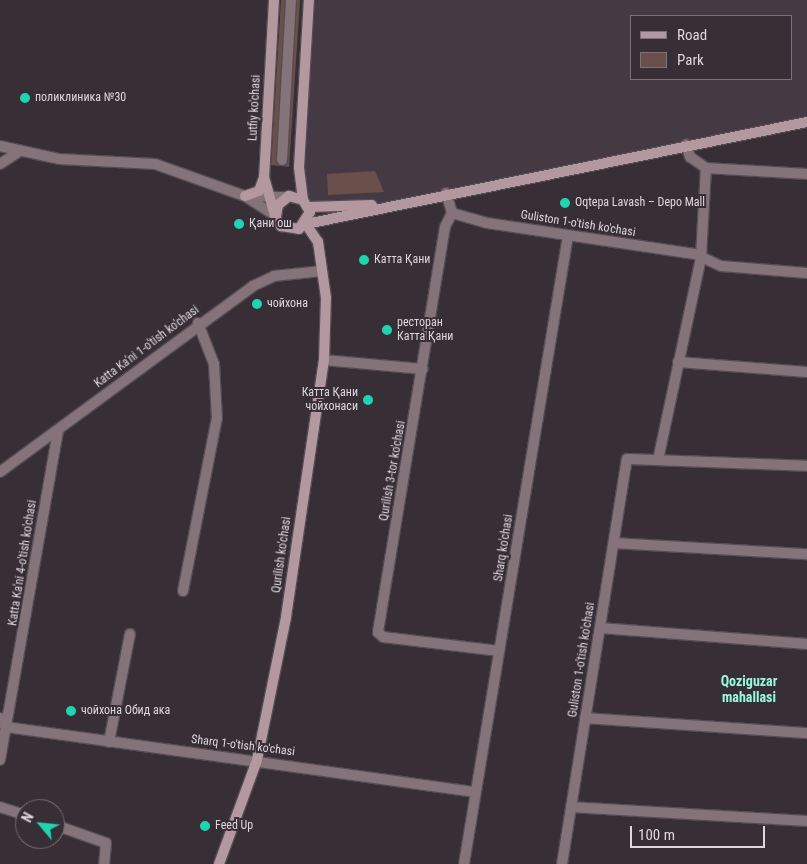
<!DOCTYPE html>
<meta charset="utf-8">
<style>
body{margin:0}
#map{position:relative;width:807px;height:864px;overflow:hidden;background:#372e36;font-family:"Roboto Condensed",sans-serif}
div>[style]{position:absolute}
.built>*{inset:0;background:#453944}
.green>*{inset:0;background:#6b4f4a}
.roads{filter:drop-shadow(1px 0 #554d54) drop-shadow(-1px 0 #554d54) drop-shadow(0 1px #554d54) drop-shadow(0 -1px #554d54)}
.street>*{height:10px;margin:-5px;padding:0 5px;transform-origin:5px;border-radius:5px;background:#847378}
.secondary>*{height:10px;margin:-5px;padding:0 5px;transform-origin:5px;border-radius:5px;background:#b398a0}
.dots>*{width:14px;height:14px;translate:-50% -50%;box-sizing:border-box;border:2px solid #372e36;border-radius:50%}
span{translate:-50% -50%;white-space:nowrap;text-align:center;line-height:1.15;-webkit-text-stroke:4px #372e36;paint-order:stroke}
.poi-label{font-size:12px;color:#ded8dd}
.left{translate:0 -50%;text-align:left}
.right{translate:-100% -50%;text-align:right}
.street-label{font-size:12px;color:#ded8dd}
.neighbourhood-label{font-size:14px;color:#97f8dd;font-weight:700}
.legend{position:absolute;left:630px;top:15px;width:162px;height:65px;box-sizing:border-box;background:#372e36;border:1px solid #7a7279;margin:0;padding:6px 9px;list-style:none;font-size:15px;color:#ded8dd}
.legend li{display:flex;align-items:center;gap:10px;height:25px}
.legend b{width:25px;border:1px solid #7a7279}
.north{position:absolute;left:15px;top:799px;width:50px;height:50px;box-sizing:border-box;background:#372e36;border:1px solid #7a7279;border-radius:50%;rotate:298deg;font-size:14px;font-weight:700;line-height:20px;text-align:center;color:#ded8dd}
.north::after{content:'';display:block;margin:auto;width:18px;height:22px;background:#1fd5b0;clip-path:polygon(50% 0,100% 100%,50% 72%,0 100%)}
.scale{position:absolute;left:630px;top:826px;width:135px;height:22px;box-sizing:border-box;border:2px solid #ded8dd;border-top:0;padding-left:6px;font-size:15px;line-height:18px;white-space:nowrap;color:#ded8dd;-webkit-text-stroke:4px #372e36;paint-order:stroke}
</style>
<div id="map">
<div class="built">
<i style="clip-path:polygon(evenodd,309px 0,807px 0,807px 122px,396px 203px,309px 207px,299px 173px,309px 0,631px 16px,791px 16px,791px 79px,631px 79px,631px 16px)"></i>
</div>
<div class="green">
<i style="clip-path:polygon(281px 0,300px 0,289px 167px,271px 165px)"></i>
<i style="clip-path:polygon(375px 171px,384px 192px,328px 195px,327px 174px)"></i>
</div>
<div class="roads">
<div class="street">
<i style="left:0;top:146px;width:60px;rotate:12.4deg"></i>
<i style="left:59px;top:159px;width:96px;rotate:3deg"></i>
<i style="left:155px;top:164px;width:96px;rotate:19.6deg"></i>
<i style="left:245px;top:196px;width:37px;rotate:33deg"></i>
<i style="left:282px;top:160px;width:160px;rotate:-86.8deg"></i>
<i style="left:0;top:164px;width:24px;rotate:-33deg"></i>
<i style="left:706px;top:168px;width:101px;rotate:3.4deg"></i>
<i style="left:446px;top:193px;width:21px;rotate:73deg"></i>
<i style="left:452px;top:213px;width:16px;rotate:117deg"></i>
<i style="left:445px;top:227px;width:411px;rotate:99.4deg"></i>
<i style="left:378px;top:632px;width:7px;rotate:45deg"></i>
<i style="left:383px;top:637px;width:117px;rotate:6.9deg"></i>
<i style="left:249px;top:196px;width:38px;rotate:2deg"></i>
<i style="left:452px;top:213px;width:36px;rotate:16deg"></i>
<i style="left:487px;top:223px;width:210px;rotate:8.5deg"></i>
<i style="left:695px;top:254px;width:29px;rotate:25deg"></i>
<i style="left:721px;top:266px;width:86px;rotate:4.7deg"></i>
<i style="left:324px;top:360px;width:99px;rotate:5.2deg"></i>
<i style="left:678px;top:362px;width:129px;rotate:4.4deg"></i>
<i style="left:658px;top:460px;width:208px;rotate:-78deg"></i>
<i style="left:701px;top:257px;width:89px;rotate:-86.8deg"></i>
<i style="left:706px;top:168px;width:19px;rotate:-145deg"></i>
<i style="left:690px;top:157px;width:13px;rotate:-108deg"></i>
<i style="left:0;top:472px;width:314px;rotate:-36.3deg"></i>
<i style="left:253px;top:286px;width:23px;rotate:-25deg"></i>
<i style="left:274px;top:276px;width:48px;rotate:-5.9deg"></i>
<i style="left:614px;top:543px;width:193px;rotate:3.3deg"></i>
<i style="left:183px;top:591px;width:176px;rotate:-78.9deg"></i>
<i style="left:217px;top:418px;width:54px;rotate:-93.2deg"></i>
<i style="left:214px;top:364px;width:44px;rotate:-111.3deg"></i>
<i style="left:600px;top:628px;width:208px;rotate:4.4deg"></i>
<i style="left:0;top:718px;width:11px;rotate:56deg"></i>
<i style="left:6px;top:727px;width:474px;rotate:7.9deg"></i>
<i style="left:585px;top:718px;width:223px;rotate:3.9deg"></i>
<i style="left:109px;top:742px;width:110px;rotate:-79deg"></i>
<i style="left:0;top:760px;width:335px;rotate:-80deg"></i>
<i style="left:0;top:807px;width:26px;rotate:18deg"></i>
<i style="left:571px;top:807px;width:236px;rotate:3.4deg"></i>
<i style="left:55px;top:825px;width:54px;rotate:19.4deg"></i>
<i style="left:106px;top:843px;width:21px;rotate:95deg"></i>
<i style="left:464px;top:864px;width:637px;rotate:-80.6deg"></i>
<i style="left:562px;top:864px;width:410px;rotate:-80.9deg"></i>
<i style="left:627px;top:459px;width:180px;rotate:2.2deg"></i>
</div>
<div class="secondary">
<i style="left:274px;top:0;width:177px;rotate:93.2deg"></i>
<i style="left:264px;top:177px;width:44px;rotate:74.1deg"></i>
<i style="left:276px;top:219px;width:9px;rotate:54deg"></i>
<i style="left:281px;top:226px;width:18px;rotate:9deg"></i>
<i style="left:299px;top:229px;width:20px;rotate:-57deg"></i>
<i style="left:310px;top:212px;width:14px;rotate:-120deg"></i>
<i style="left:303px;top:200px;width:15px;rotate:-164deg"></i>
<i style="left:289px;top:196px;width:14px;rotate:141deg"></i>
<i style="left:278px;top:205px;width:11px;rotate:100deg"></i>
<i style="left:245px;top:196px;width:15px;rotate:-20deg"></i>
<i style="left:259px;top:191px;width:15px;rotate:-70deg"></i>
<i style="left:303px;top:200px;width:33px;rotate:-97deg"></i>
<i style="left:299px;top:167px;width:167px;rotate:-86.6deg"></i>
<i style="left:309px;top:207px;width:63px;rotate:-1.8deg"></i>
<i style="left:306px;top:224px;width:511px;rotate:-11.51deg"></i>
<i style="left:219px;top:864px;width:111px;rotate:-69.9deg"></i>
<i style="left:257px;top:760px;width:146px;rotate:-78.5deg"></i>
<i style="left:286px;top:617px;width:260px;rotate:-81.6deg"></i>
<i style="left:324px;top:360px;width:62px;rotate:-88.2deg"></i>
<i style="left:326px;top:298px;width:57px;rotate:-98.1deg"></i>
<i style="left:318px;top:242px;width:22px;rotate:-124deg"></i>
</div>
</div>
<div class="dots">
<i style="left:25px;top:98px;background:#1fd5b0"></i>
<i style="left:565px;top:203px;background:#1fd5b0"></i>
<i style="left:239px;top:224px;background:#1fd5b0"></i>
<i style="left:364px;top:260px;background:#1fd5b0"></i>
<i style="left:257px;top:304px;background:#1fd5b0"></i>
<i style="left:387px;top:330px;background:#1fd5b0"></i>
<i style="left:368px;top:400px;background:#1fd5b0"></i>
<i style="left:71px;top:711px;background:#1fd5b0"></i>
<i style="left:205px;top:826px;background:#1fd5b0"></i>
</div>
<div class="poi-label">
<span class="left" style="left:35px;top:98px">поликлиника №30</span>
<span class="left" style="left:575px;top:203px">Oqtepa Lavash – Depo Mall</span>
<span class="left" style="left:249px;top:224px">Қани ош</span>
<span class="left" style="left:374px;top:260px">Катта Қани</span>
<span class="left" style="left:267px;top:304px">чойхона</span>
<span class="left" style="left:397px;top:330px">ресторан<br>Катта Қани</span>
<span class="right" style="left:358px;top:400px">Катта Қани<br>чойхонаси</span>
<span class="left" style="left:81px;top:711px">чойхона Обид ака</span>
<span class="left" style="left:215px;top:826px">Feed Up</span>
</div>
<div class="street-label">
<span style="left:255px;top:108px;rotate:-87deg">Lutfiy ko'chasi</span>
<span style="left:578px;top:224px;rotate:9deg">Guliston 1-o'tish ko'chasi</span>
<span style="left:147px;top:347px;rotate:-37deg">Katta Ka'ni 1-o'tish ko'chasi</span>
<span style="left:393px;top:471px;rotate:-80deg">Qurilish 3-tor ko'chasi</span>
<span style="left:504px;top:548px;rotate:-81deg">Sharq ko'chasi</span>
<span style="left:282px;top:555px;rotate:-82deg">Qurilish ko'chasi</span>
<span style="left:23px;top:563px;rotate:-81deg">Katta Ka'ni 4-o'tish ko'chasi</span>
<span style="left:582px;top:660px;rotate:-81deg">Guliston 1-o'tish ko'chasi</span>
<span style="left:243px;top:746px;rotate:7deg">Sharq 1-o'tish ko'chasi</span>
</div>
<div class="neighbourhood-label">
<span style="left:749px;top:689px">Qoziguzar<br>mahallasi</span>
</div>
<ul class="legend">
<li><b style="height:6px;background:#b398a0"></b>Road</li>
<li><b style="height:14px;background:#6b4f4a"></b>Park</li>
</ul>
<div class="north">N</div>
<div class="scale">100 m</div>
</div>
